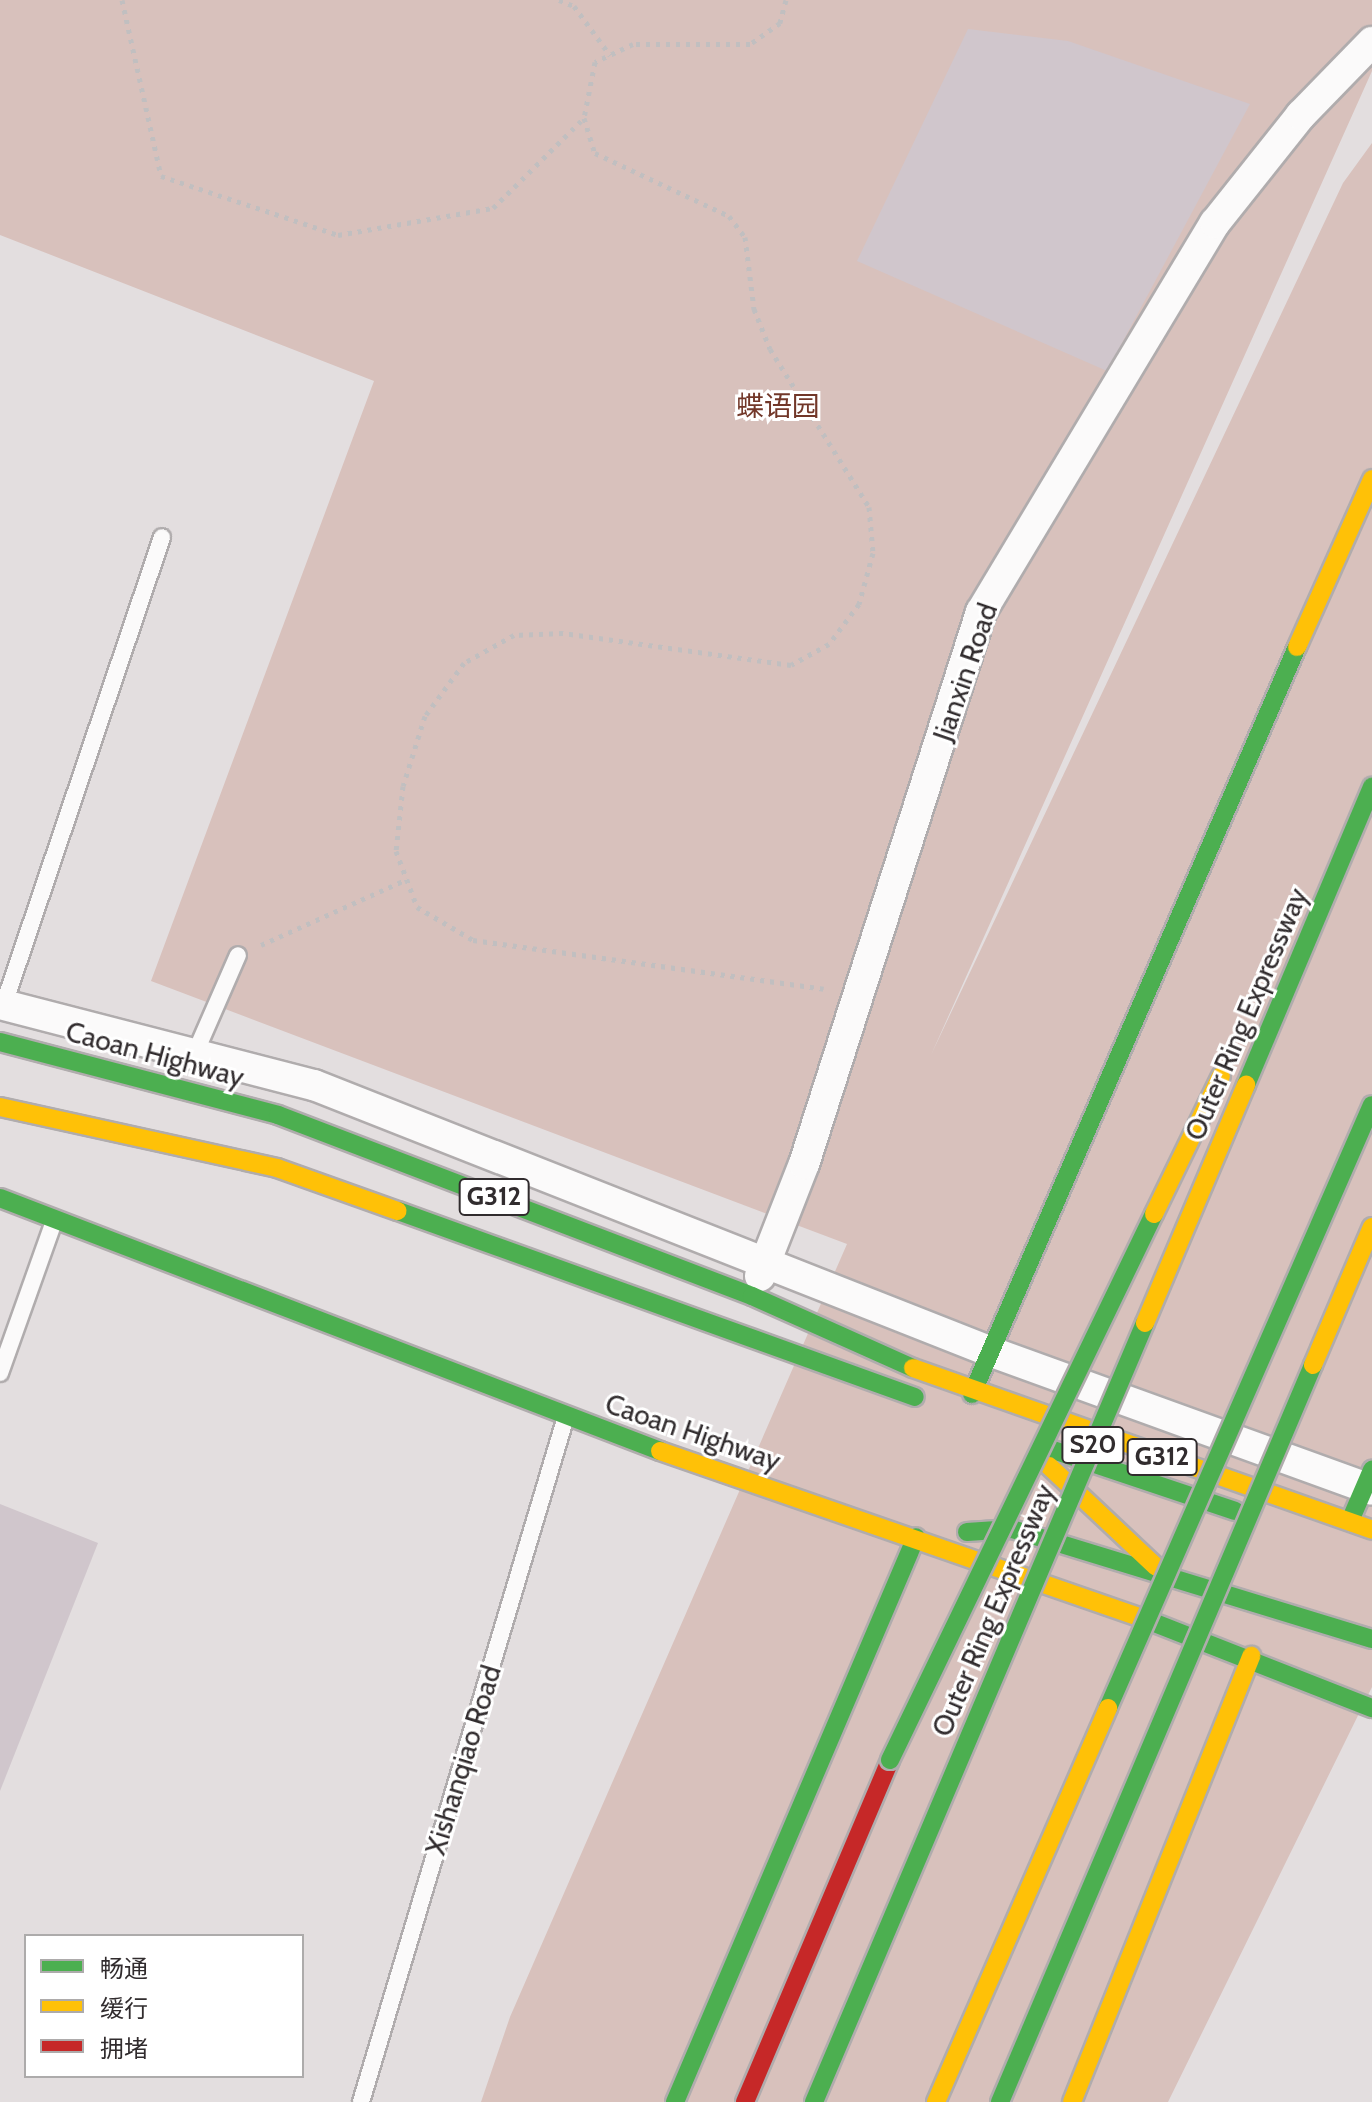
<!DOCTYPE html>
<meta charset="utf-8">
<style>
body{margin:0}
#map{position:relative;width:1372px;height:2102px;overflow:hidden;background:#e3dedf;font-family:Cabin,"Noto Sans SC",sans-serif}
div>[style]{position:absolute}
.green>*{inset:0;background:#d8c1bc}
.building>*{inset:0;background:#d0c6cc}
.path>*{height:5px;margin-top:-2.5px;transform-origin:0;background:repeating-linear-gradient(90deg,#c1bfc0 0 4px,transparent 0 10px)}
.roads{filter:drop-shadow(2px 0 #b0acad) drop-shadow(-2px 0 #b0acad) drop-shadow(0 2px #b0acad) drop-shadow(0 -2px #b0acad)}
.lane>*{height:16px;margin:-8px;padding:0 8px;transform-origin:8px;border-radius:8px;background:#fbfafa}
.street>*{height:30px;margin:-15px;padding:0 15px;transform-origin:15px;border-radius:15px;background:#fbfafa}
.fast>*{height:18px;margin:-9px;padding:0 9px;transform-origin:9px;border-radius:9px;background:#4caf50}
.slow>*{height:18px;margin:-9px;padding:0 9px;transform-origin:9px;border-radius:9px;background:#ffc107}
.jam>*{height:18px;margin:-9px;padding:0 9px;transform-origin:9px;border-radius:9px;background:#c62828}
.bridges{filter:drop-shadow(2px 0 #b0acad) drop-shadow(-2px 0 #b0acad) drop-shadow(0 2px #b0acad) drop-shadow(0 -2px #b0acad)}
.fast-bridge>*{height:18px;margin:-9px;padding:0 9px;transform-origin:9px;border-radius:9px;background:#4caf50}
.slow-bridge>*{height:18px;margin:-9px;padding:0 9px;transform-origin:9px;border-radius:9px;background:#ffc107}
span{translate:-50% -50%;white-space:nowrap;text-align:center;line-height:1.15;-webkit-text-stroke:6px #fff;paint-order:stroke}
.shield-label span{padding:2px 6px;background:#fff;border:2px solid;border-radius:6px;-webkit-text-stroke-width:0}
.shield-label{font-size:26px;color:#312c2e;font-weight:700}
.park-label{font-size:28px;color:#723729}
.street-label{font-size:28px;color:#312c2e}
.legend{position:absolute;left:24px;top:1934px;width:280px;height:144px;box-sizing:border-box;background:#fff;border:2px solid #adabab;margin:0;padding:10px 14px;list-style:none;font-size:24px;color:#312c2e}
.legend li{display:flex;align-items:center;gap:16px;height:40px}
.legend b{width:40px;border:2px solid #adabab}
</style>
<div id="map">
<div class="green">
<i style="clip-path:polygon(0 0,1372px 0,1372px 71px,931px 1055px,1343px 183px,1372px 143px,1372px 1687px,1168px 2102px,481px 2102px,510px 2017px,847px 1244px,151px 981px,374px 381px,0 235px)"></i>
</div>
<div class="building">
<i style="clip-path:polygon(968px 29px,1068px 41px,1250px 104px,1107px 371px,857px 261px)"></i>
<i style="clip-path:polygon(0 1504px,98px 1543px,0 1791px)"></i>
</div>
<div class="path">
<i style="left:122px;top:0;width:180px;rotate:77.5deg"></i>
<i style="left:161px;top:176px;width:187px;rotate:18.4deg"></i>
<i style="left:338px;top:235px;width:157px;rotate:-9.9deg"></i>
<i style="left:493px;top:208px;width:128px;rotate:-44.7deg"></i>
<i style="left:559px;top:0;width:16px;rotate:22deg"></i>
<i style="left:574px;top:6px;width:61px;rotate:53.7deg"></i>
<i style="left:786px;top:0;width:24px;rotate:105deg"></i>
<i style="left:780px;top:23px;width:37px;rotate:145deg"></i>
<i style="left:750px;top:44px;width:117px;rotate:180deg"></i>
<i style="left:633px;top:44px;width:42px;rotate:154.7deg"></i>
<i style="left:595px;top:62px;width:57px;rotate:101.1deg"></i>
<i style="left:584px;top:118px;width:37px;rotate:73deg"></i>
<i style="left:595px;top:153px;width:148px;rotate:25.2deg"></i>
<i style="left:729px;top:216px;width:26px;rotate:53deg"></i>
<i style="left:745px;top:237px;width:73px;rotate:82.9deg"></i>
<i style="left:754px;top:309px;width:43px;rotate:68.2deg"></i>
<i style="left:770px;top:349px;width:186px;rotate:57.9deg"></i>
<i style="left:869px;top:507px;width:46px;rotate:85deg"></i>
<i style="left:873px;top:553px;width:53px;rotate:105.4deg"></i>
<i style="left:859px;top:604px;width:50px;rotate:126.9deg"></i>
<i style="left:829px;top:644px;width:43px;rotate:151.1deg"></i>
<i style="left:791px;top:665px;width:230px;rotate:-172deg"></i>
<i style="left:563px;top:633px;width:49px;rotate:177.7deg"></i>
<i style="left:514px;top:635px;width:57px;rotate:150.8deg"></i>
<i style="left:464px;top:663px;width:66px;rotate:126.3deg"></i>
<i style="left:425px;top:716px;width:73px;rotate:107.4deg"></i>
<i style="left:403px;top:786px;width:65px;rotate:96.1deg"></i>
<i style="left:396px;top:851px;width:60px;rotate:69.4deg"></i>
<i style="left:417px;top:907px;width:65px;rotate:30.5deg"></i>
<i style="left:473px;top:940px;width:354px;rotate:7.9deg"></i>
<i style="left:261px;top:945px;width:160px;rotate:-24.3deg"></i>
</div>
<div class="roads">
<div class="lane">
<i style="left:2px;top:1010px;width:499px;rotate:-71.3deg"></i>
<i style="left:193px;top:1058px;width:112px;rotate:-66.4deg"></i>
<i style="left:0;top:1373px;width:161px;rotate:-70.4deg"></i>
<i style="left:361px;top:2102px;width:712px;rotate:-73.35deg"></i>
</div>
<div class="street">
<i style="left:0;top:1004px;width:324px;rotate:14.5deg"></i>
<i style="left:314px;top:1085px;width:726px;rotate:21.51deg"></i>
<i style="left:989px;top:1351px;width:407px;rotate:19.9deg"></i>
<i style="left:760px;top:1276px;width:120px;rotate:-68.6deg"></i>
<i style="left:804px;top:1164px;width:580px;rotate:-72.22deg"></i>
<i style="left:981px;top:612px;width:454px;rotate:-59deg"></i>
<i style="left:1215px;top:223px;width:138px;rotate:-51.5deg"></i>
<i style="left:1301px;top:115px;width:102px;rotate:-45.8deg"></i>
</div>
<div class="fast">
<i style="left:0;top:1042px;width:287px;rotate:14.7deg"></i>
<i style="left:278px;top:1115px;width:507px;rotate:20.9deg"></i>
<i style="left:752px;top:1296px;width:176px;rotate:24.1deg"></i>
<i style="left:0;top:1198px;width:707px;rotate:20.97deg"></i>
<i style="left:398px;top:1211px;width:549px;rotate:19.79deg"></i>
<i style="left:972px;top:1394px;width:815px;rotate:-66.49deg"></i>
<i style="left:1050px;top:1449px;width:195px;rotate:18.5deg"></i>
<i style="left:1350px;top:1521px;width:56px;rotate:-66.7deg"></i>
<i style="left:967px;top:1532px;width:45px;rotate:-3.8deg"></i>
<i style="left:1012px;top:1529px;width:376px;rotate:17deg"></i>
<i style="left:1142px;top:1618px;width:247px;rotate:21.4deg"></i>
<i style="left:675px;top:2102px;width:614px;rotate:-66.9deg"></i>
</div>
<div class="slow">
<i style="left:1297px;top:647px;width:184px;rotate:-65.9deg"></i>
<i style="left:0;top:1107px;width:284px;rotate:12.4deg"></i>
<i style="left:277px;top:1168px;width:128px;rotate:19.6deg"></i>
<i style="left:913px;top:1368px;width:487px;rotate:19.4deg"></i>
<i style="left:660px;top:1451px;width:510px;rotate:19.11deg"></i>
<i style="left:1049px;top:1466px;width:147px;rotate:43.3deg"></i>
<i style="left:1072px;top:2102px;width:481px;rotate:-68.1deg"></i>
</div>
<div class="jam">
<i style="left:745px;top:2102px;width:371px;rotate:-67deg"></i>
</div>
</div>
<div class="bridges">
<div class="fast-bridge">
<i style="left:1246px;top:1085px;width:324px;rotate:-67.1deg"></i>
<i style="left:1108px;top:1708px;width:658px;rotate:-66.36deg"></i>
<i style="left:890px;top:1760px;width:606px;rotate:-64.2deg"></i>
<i style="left:814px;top:2102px;width:846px;rotate:-66.98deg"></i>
<i style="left:1000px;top:2102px;width:801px;rotate:-66.99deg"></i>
</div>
<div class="slow-bridge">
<i style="left:1154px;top:1214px;width:153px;rotate:-64.1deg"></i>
<i style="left:1145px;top:1323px;width:259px;rotate:-67deg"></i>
<i style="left:1313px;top:1365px;width:150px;rotate:-66.9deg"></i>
<i style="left:936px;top:2102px;width:430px;rotate:-66.4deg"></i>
</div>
</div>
<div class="shield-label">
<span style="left:494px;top:1197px">G312</span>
<span style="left:1093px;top:1445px">S20</span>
<span style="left:1162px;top:1457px">G312</span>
</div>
<div class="park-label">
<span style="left:778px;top:406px">蝶语园</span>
</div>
<div class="street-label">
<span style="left:965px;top:672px;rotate:-71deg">Jianxin Road</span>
<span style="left:1246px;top:1014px;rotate:-67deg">Outer Ring Expressway</span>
<span style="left:155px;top:1054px;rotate:15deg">Caoan Highway</span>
<span style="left:693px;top:1432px;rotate:19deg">Caoan Highway</span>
<span style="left:993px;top:1610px;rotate:-67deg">Outer Ring Expressway</span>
<span style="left:463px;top:1760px;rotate:-73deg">Xishanqiao Road</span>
</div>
<ul class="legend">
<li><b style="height:10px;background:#4caf50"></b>畅通</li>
<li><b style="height:10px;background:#ffc107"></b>缓行</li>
<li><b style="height:10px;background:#c62828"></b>拥堵</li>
</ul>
</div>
